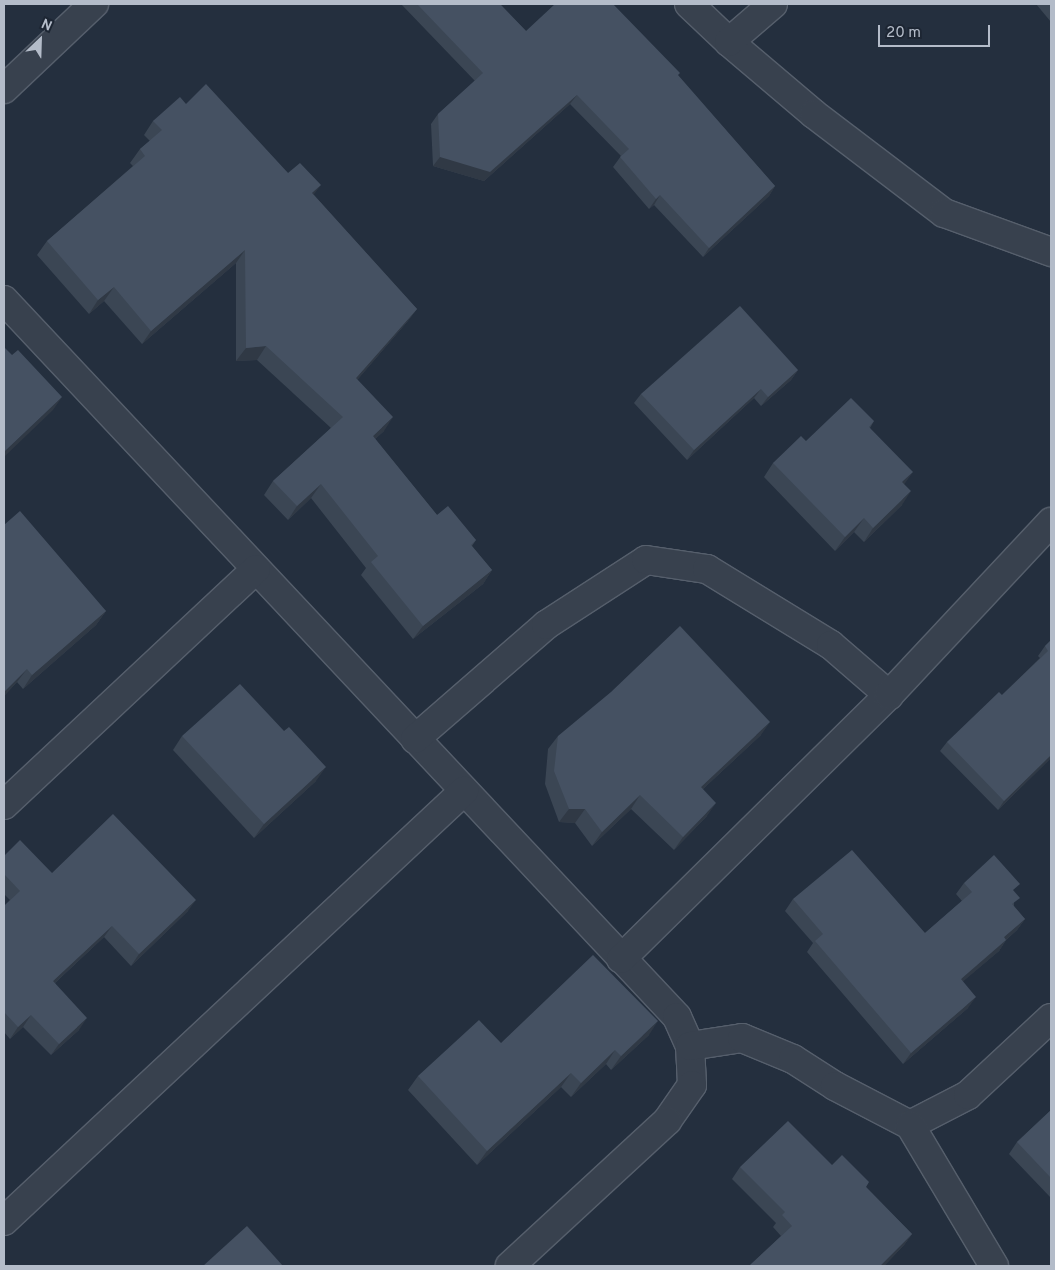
<!DOCTYPE html>
<style>
body{margin:0}
#map{position:relative;width:1055px;height:1270px;overflow:hidden;background:#242f3e;font-family:Overpass,sans-serif}
div>[style]{position:absolute}
.roads{filter:drop-shadow(1px 0 #565f6c) drop-shadow(-1px 0 #565f6c) drop-shadow(0 1px #565f6c) drop-shadow(0 -1px #565f6c)}
.minor>*{height:28px;margin:-14px;padding:0 14px;transform-origin:14px;border-radius:14px;background:#38414e}
.wall>*{inset:0;background:#3b4654}
.shaded-wall>*{inset:0;background:#303945}
.building>*{inset:0;background:#455162}
span{translate:-50% -50%;white-space:nowrap;text-align:center;line-height:1.15;-webkit-text-stroke:4.5px #1d2633;paint-order:stroke}
.frame{position:absolute;inset:0;border:5px solid #b4bcc9;pointer-events:none}
.north{position:absolute;left:15px;top:15px;width:50px;height:50px;-webkit-text-stroke:4px #1d2633;paint-order:stroke;rotate:24deg;font-size:14px;font-weight:700;line-height:20px;text-align:center;color:#b4bcc9}
.north::after{content:'';display:block;margin:auto;width:18px;height:22px;background:#b4bcc9;clip-path:polygon(50% 0,100% 100%,50% 72%,0 100%)}
.scale{position:absolute;left:878px;top:25px;width:112px;height:22px;box-sizing:border-box;border:2px solid #b4bcc9;border-top:0;padding-left:6px;font-size:15px;line-height:18px;white-space:nowrap;color:#b4bcc9;-webkit-text-stroke:4px #1d2633;paint-order:stroke}
</style>
<div id="map">
<div class="roads">
<div class="minor">
<i style="left:689px;top:4px;width:55px;rotate:43.5deg"></i>
<i style="left:729px;top:42px;width:111px;rotate:40.3deg"></i>
<i style="left:814px;top:114px;width:163px;rotate:37.3deg"></i>
<i style="left:944px;top:213px;width:114px;rotate:20deg"></i>
<i style="left:729px;top:42px;width:58px;rotate:-40.8deg"></i>
<i style="left:4px;top:89px;width:124px;rotate:-43.4deg"></i>
<i style="left:4px;top:300px;width:983px;rotate:46.81deg"></i>
<i style="left:677px;top:1017px;width:32px;rotate:66deg"></i>
<i style="left:690px;top:1046px;width:39px;rotate:87deg"></i>
<i style="left:692px;top:1085px;width:44px;rotate:124.8deg"></i>
<i style="left:667px;top:1121px;width:214px;rotate:137.3deg"></i>
<i style="left:415px;top:739px;width:174px;rotate:-41deg"></i>
<i style="left:546px;top:625px;width:119px;rotate:-33deg"></i>
<i style="left:646px;top:560px;width:62px;rotate:8.4deg"></i>
<i style="left:707px;top:569px;width:145px;rotate:31.5deg"></i>
<i style="left:831px;top:645px;width:77px;rotate:40.8deg"></i>
<i style="left:4px;top:805px;width:345px;rotate:-43.1deg"></i>
<i style="left:621px;top:959px;width:376px;rotate:-44.6deg"></i>
<i style="left:889px;top:695px;width:237px;rotate:-46.9deg"></i>
<i style="left:690px;top:1046px;width:53px;rotate:-8.7deg"></i>
<i style="left:742px;top:1038px;width:55px;rotate:22.4deg"></i>
<i style="left:793px;top:1059px;width:50px;rotate:32.7deg"></i>
<i style="left:835px;top:1086px;width:85px;rotate:27.5deg"></i>
<i style="left:910px;top:1125px;width:65px;rotate:-27.3deg"></i>
<i style="left:968px;top:1095px;width:113px;rotate:-42.9deg"></i>
<i style="left:910px;top:1125px;width:164px;rotate:59.2deg"></i>
<i style="left:4px;top:1221px;width:630px;rotate:-43.07deg"></i>
</div>
</div>
<div class="wall">
<i style="clip-path:polygon(401px 4px,500px 4px,526px 31px,678px 76px,775px 186px,769px 196px,703px 257px,654px 205px,649px 209px,613px 167px,621px 156px,570px 104px,484px 181px,433px 166px,431px 124px,438px 114px,475px 81px)"></i>
<i style="clip-path:polygon(1036px 4px,1051px 4px,1051px 22px)"></i>
<i style="clip-path:polygon(186px 104px,288px 173px,314px 195px,417px 309px,407px 322px,357px 380px,384px 431px,375px 439px,437px 515px,476px 540px,472px 546px,492px 570px,483px 584px,413px 639px,361px 575px,366px 568px,311px 498px,288px 520px,264px 495px,273px 481px,331px 428px,257px 360px,236px 361px,236px 263px,142px 344px,104px 301px,89px 314px,37px 255px,47px 241px,133px 166px,130px 163px,140px 149px,150px 141px,144px 135px,153px 121px)"></i>
<i style="clip-path:polygon(798px 370px,791px 380px,761px 406px,754px 398px,687px 460px,634px 403px,641px 394px)"></i>
<i style="clip-path:polygon(874px 421px,870px 428px,904px 484px,902px 505px,864px 542px,854px 532px,835px 551px,764px 477px,773px 463px,806px 441px)"></i>
<i style="clip-path:polygon(4px 525px,106px 611px,96px 625px,23px 689px,17px 682px,4px 696px)"></i>
<i style="clip-path:polygon(1051px 640px,1051px 758px,998px 810px,940px 751px,947px 742px,1002px 695px,1040px 658px,1038px 656px,1045px 646px)"></i>
<i style="clip-path:polygon(761px 735px,703px 789px,707px 816px,674px 850px,631px 809px,592px 846px,575px 823px,559px 822px,545px 784px,548px 749px,558px 736px)"></i>
<i style="clip-path:polygon(182px 736px,316px 781px,254px 838px,173px 750px)"></i>
<i style="clip-path:polygon(4px 856px,52px 873px,188px 911px,131px 966px,104px 937px,55px 983px,79px 1030px,51px 1055px,23px 1027px,10px 1039px,4px 1032px,4px 906px,10px 900px,4px 894px)"></i>
<i style="clip-path:polygon(964px 883px,1014px 892px,1014px 906px,1025px 919px,1017px 930px,1006px 940px,999px 951px,963px 981px,968px 1008px,903px 1064px,807px 952px,813px 943px,785px 911px,793px 899px,925px 933px,962px 901px,956px 894px)"></i>
<i style="clip-path:polygon(649px 1035px,611px 1070px,606px 1064px,571px 1097px,561px 1087px,477px 1165px,408px 1090px,418px 1076px,501px 1043px)"></i>
<i style="clip-path:polygon(1051px 1110px,1051px 1198px,1009px 1154px,1017px 1142px)"></i>
<i style="clip-path:polygon(832px 1165px,866px 1187px,912px 1234px,904px 1245px,884px 1266px,749px 1266px,781px 1236px,773px 1227px,776px 1223px,732px 1179px,740px 1167px)"></i>
</div>
<div class="shaded-wall">
<i style="clip-path:polygon(577px 95px,570px 104px,484px 181px,433px 166px,440px 157px)"></i>
<i style="clip-path:polygon(321px 185px,311px 198px,312px 193px)"></i>
<i style="clip-path:polygon(775px 186px,769px 196px,703px 257px,709px 248px)"></i>
<i style="clip-path:polygon(660px 195px,654px 205px,649px 209px,656px 199px)"></i>
<i style="clip-path:polygon(245px 250px,236px 263px,142px 344px,151px 331px)"></i>
<i style="clip-path:polygon(114px 287px,104px 301px,89px 314px,98px 300px)"></i>
<i style="clip-path:polygon(417px 309px,407px 322px,347px 392px,356px 378px)"></i>
<i style="clip-path:polygon(266px 346px,257px 360px,236px 361px,246px 348px)"></i>
<i style="clip-path:polygon(798px 370px,791px 380px,761px 406px,768px 397px)"></i>
<i style="clip-path:polygon(761px 389px,754px 398px,687px 460px,694px 450px)"></i>
<i style="clip-path:polygon(62px 397px,53px 410px,4px 457px,4px 452px)"></i>
<i style="clip-path:polygon(393px 417px,384px 431px,363px 450px,373px 436px)"></i>
<i style="clip-path:polygon(913px 472px,903px 486px,902px 482px)"></i>
<i style="clip-path:polygon(321px 484px,311px 498px,288px 520px,297px 506px)"></i>
<i style="clip-path:polygon(911px 491px,902px 505px,864px 542px,873px 528px)"></i>
<i style="clip-path:polygon(864px 518px,854px 532px,835px 551px,845px 537px)"></i>
<i style="clip-path:polygon(492px 570px,483px 584px,413px 639px,423px 626px)"></i>
<i style="clip-path:polygon(106px 611px,96px 625px,23px 689px,32px 675px)"></i>
<i style="clip-path:polygon(27px 669px,17px 682px,4px 696px,4px 692px)"></i>
<i style="clip-path:polygon(770px 722px,761px 735px,691px 800px,701px 787px)"></i>
<i style="clip-path:polygon(1051px 755px,1051px 758px,998px 810px,1004px 801px)"></i>
<i style="clip-path:polygon(326px 767px,316px 781px,254px 838px,264px 824px)"></i>
<i style="clip-path:polygon(640px 795px,631px 809px,592px 846px,602px 832px)"></i>
<i style="clip-path:polygon(716px 803px,707px 816px,674px 850px,683px 837px)"></i>
<i style="clip-path:polygon(569px 809px,585px 809px,575px 823px,559px 822px)"></i>
<i style="clip-path:polygon(196px 900px,188px 911px,131px 966px,139px 954px)"></i>
<i style="clip-path:polygon(1025px 919px,1017px 930px,999px 946px,1006px 940px,999px 951px,953px 990px,961px 979px,1004px 937px)"></i>
<i style="clip-path:polygon(112px 926px,104px 937px,45px 992px,53px 981px)"></i>
<i style="clip-path:polygon(976px 997px,968px 1008px,903px 1064px,911px 1053px)"></i>
<i style="clip-path:polygon(31px 1015px,23px 1027px,10px 1039px,18px 1027px)"></i>
<i style="clip-path:polygon(87px 1018px,79px 1030px,51px 1055px,59px 1044px)"></i>
<i style="clip-path:polygon(658px 1021px,649px 1035px,611px 1070px,621px 1056px)"></i>
<i style="clip-path:polygon(615px 1050px,606px 1064px,571px 1097px,581px 1083px)"></i>
<i style="clip-path:polygon(571px 1073px,561px 1087px,477px 1165px,487px 1151px)"></i>
<i style="clip-path:polygon(912px 1234px,904px 1245px,884px 1266px,880px 1266px)"></i>
</div>
<div class="building">
<i style="clip-path:polygon(417px 4px,500px 4px,526px 31px,555px 4px,613px 4px,680px 73px,678px 75px,775px 186px,709px 248px,660px 195px,656px 199px,620px 157px,629px 149px,577px 95px,490px 172px,440px 157px,438px 114px,483px 73px)"></i>
<i style="clip-path:polygon(206px 84px,288px 173px,300px 163px,321px 185px,312px 193px,417px 309px,356px 378px,393px 417px,373px 436px,437px 515px,448px 506px,476px 540px,471px 545px,492px 570px,423px 626px,371px 562px,378px 556px,321px 484px,297px 506px,273px 481px,343px 417px,266px 346px,246px 348px,245px 250px,151px 331px,114px 287px,98px 300px,47px 241px,145px 156px,140px 149px,162px 130px,153px 121px,180px 97px,186px 104px)"></i>
<i style="clip-path:polygon(740px 306px,798px 370px,768px 397px,761px 389px,694px 450px,641px 394px)"></i>
<i style="clip-path:polygon(4px 347px,12px 355px,18px 350px,62px 397px,4px 452px)"></i>
<i style="clip-path:polygon(851px 398px,874px 421px,869px 427px,913px 472px,902px 482px,911px 491px,873px 528px,864px 518px,845px 537px,773px 463px,801px 436px,806px 441px)"></i>
<i style="clip-path:polygon(20px 511px,106px 611px,32px 675px,27px 669px,4px 692px,4px 525px)"></i>
<i style="clip-path:polygon(680px 626px,770px 722px,701px 787px,716px 803px,683px 837px,640px 795px,602px 832px,585px 809px,569px 809px,554px 771px,558px 736px,611px 692px)"></i>
<i style="clip-path:polygon(1051px 640px,1051px 755px,1004px 801px,947px 742px,999px 692px,1002px 695px,1048px 651px,1045px 646px)"></i>
<i style="clip-path:polygon(240px 684px,284px 731px,289px 727px,326px 767px,264px 824px,182px 736px)"></i>
<i style="clip-path:polygon(113px 814px,196px 900px,139px 954px,112px 926px,53px 981px,87px 1018px,59px 1044px,31px 1015px,18px 1027px,4px 1012px,4px 906px,20px 891px,4px 874px,4px 856px,20px 840px,52px 873px)"></i>
<i style="clip-path:polygon(852px 850px,925px 933px,972px 892px,964px 883px,994px 855px,1020px 884px,1013px 890px,1020px 898px,1012px 904px,1025px 919px,1004px 937px,1006px 940px,961px 979px,976px 997px,911px 1053px,815px 941px,823px 934px,793px 899px)"></i>
<i style="clip-path:polygon(593px 955px,658px 1021px,621px 1056px,615px 1050px,581px 1083px,571px 1073px,487px 1151px,418px 1076px,479px 1020px,501px 1043px)"></i>
<i style="clip-path:polygon(1051px 1110px,1051px 1178px,1017px 1142px)"></i>
<i style="clip-path:polygon(788px 1121px,832px 1165px,842px 1155px,869px 1182px,866px 1187px,912px 1234px,880px 1266px,749px 1266px,792px 1226px,782px 1215px,785px 1212px,740px 1167px)"></i>
<i style="clip-path:polygon(247px 1226px,283px 1266px,203px 1266px)"></i>
</div>
<div class="frame"></div>
<div class="north">N</div>
<div class="scale">20 m</div>
</div>
